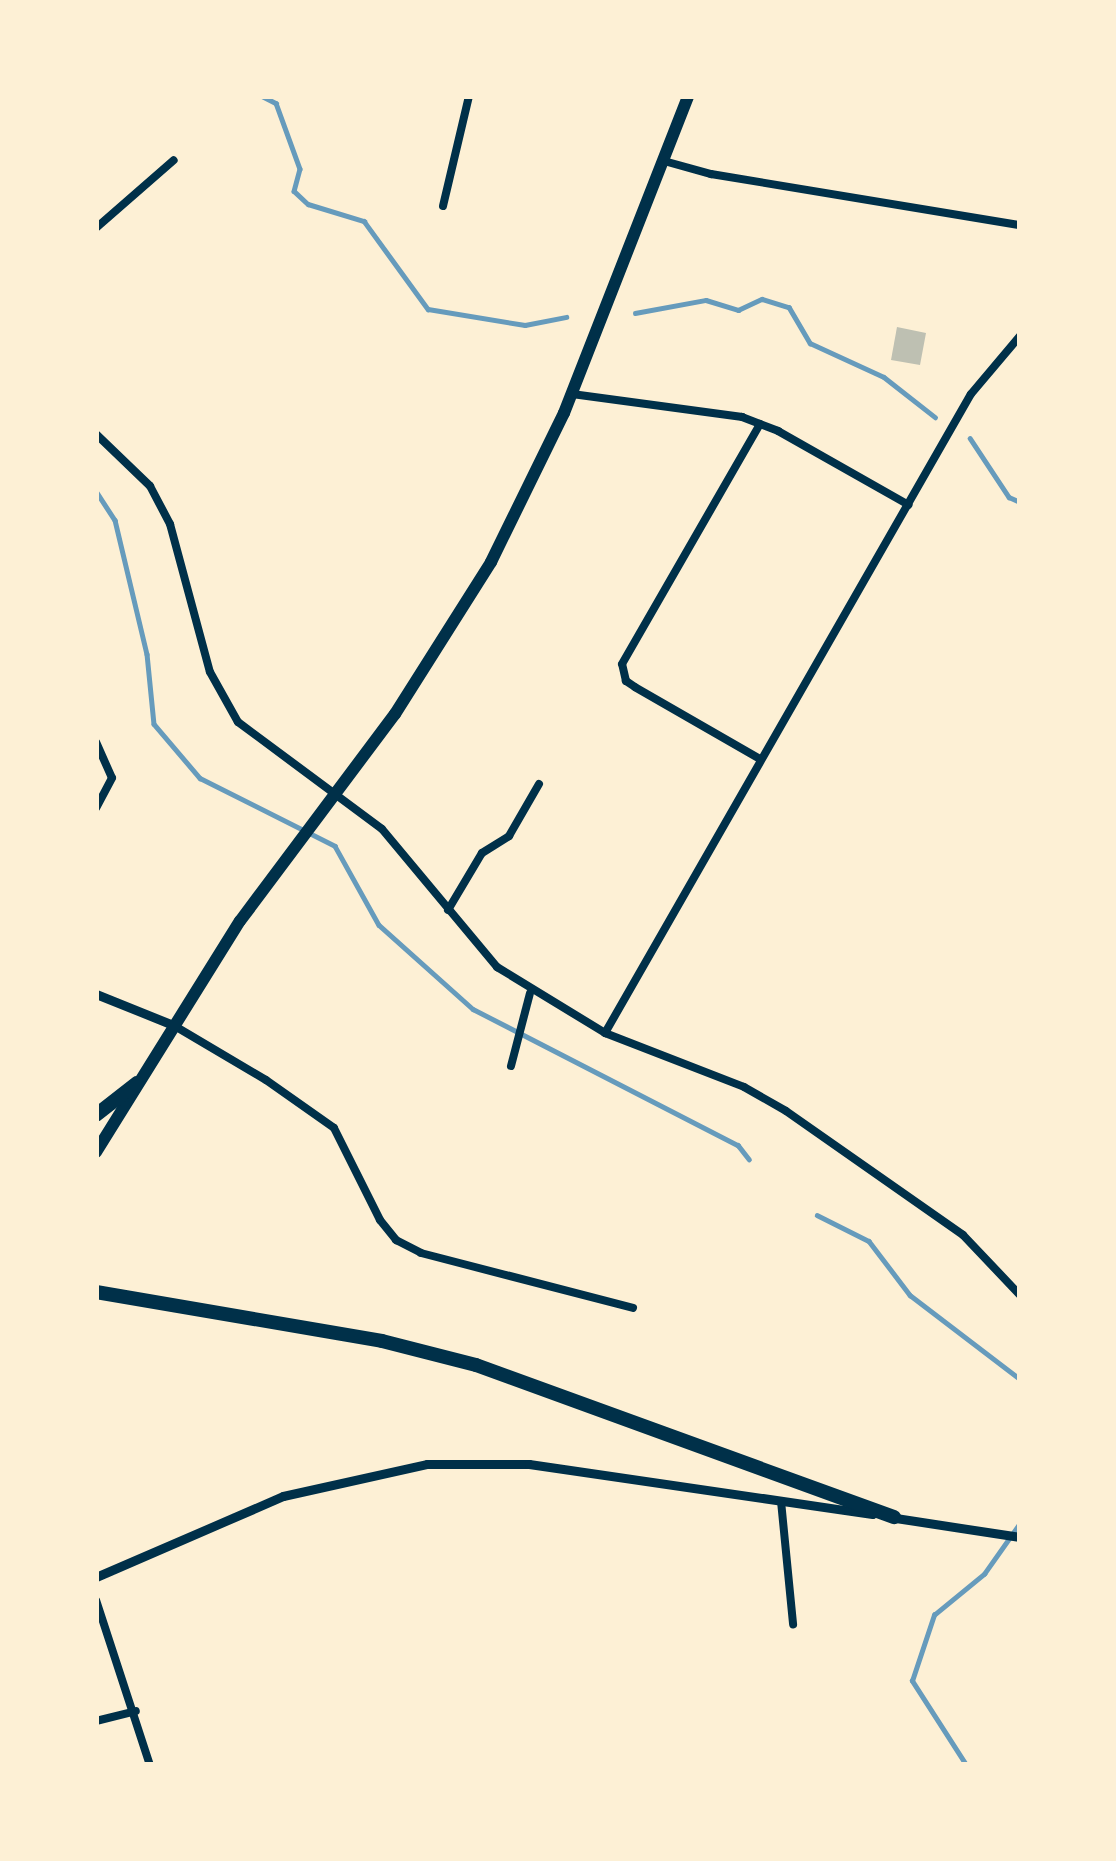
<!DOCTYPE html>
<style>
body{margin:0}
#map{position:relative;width:1116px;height:1861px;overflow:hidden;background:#fdf0d5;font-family:Arial,sans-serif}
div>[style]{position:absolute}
.stream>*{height:4.5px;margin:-2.25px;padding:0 2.25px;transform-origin:2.25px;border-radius:2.25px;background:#669bbc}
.building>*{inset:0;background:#bec0b2}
.minor>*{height:8px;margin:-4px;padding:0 4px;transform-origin:4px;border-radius:4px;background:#003049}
.tertiary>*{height:9px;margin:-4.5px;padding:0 4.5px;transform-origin:4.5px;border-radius:4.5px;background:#003049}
.primary>*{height:12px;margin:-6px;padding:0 6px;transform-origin:6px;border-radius:6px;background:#003049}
.motorway>*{height:14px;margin:-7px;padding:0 7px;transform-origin:7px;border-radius:7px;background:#003049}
span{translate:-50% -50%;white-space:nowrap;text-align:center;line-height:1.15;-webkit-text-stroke:12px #fdf0d5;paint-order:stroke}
.frame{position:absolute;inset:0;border:99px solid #fdf0d5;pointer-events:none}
</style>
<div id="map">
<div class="stream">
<i style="left:262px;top:96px;width:16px;rotate:27deg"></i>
<i style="left:276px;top:103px;width:70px;rotate:70deg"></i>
<i style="left:300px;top:169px;width:23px;rotate:105deg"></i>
<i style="left:294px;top:191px;width:19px;rotate:43deg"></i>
<i style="left:308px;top:204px;width:59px;rotate:16.9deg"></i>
<i style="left:364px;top:221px;width:109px;rotate:54deg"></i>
<i style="left:428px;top:309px;width:98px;rotate:9.4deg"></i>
<i style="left:525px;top:325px;width:42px;rotate:-11deg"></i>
<i style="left:635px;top:313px;width:72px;rotate:-10.4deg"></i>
<i style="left:706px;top:300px;width:34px;rotate:17deg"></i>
<i style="left:738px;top:310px;width:26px;rotate:-25deg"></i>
<i style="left:762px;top:299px;width:28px;rotate:17deg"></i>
<i style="left:789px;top:307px;width:42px;rotate:59.7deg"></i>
<i style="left:810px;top:343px;width:81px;rotate:24.7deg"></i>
<i style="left:884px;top:377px;width:65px;rotate:38.1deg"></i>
<i style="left:970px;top:438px;width:71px;rotate:56.5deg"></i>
<i style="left:1009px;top:497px;width:12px;rotate:24deg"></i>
<i style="left:96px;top:491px;width:35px;rotate:57deg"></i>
<i style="left:115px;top:520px;width:138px;rotate:76.6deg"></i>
<i style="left:147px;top:654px;width:70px;rotate:84.3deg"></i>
<i style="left:154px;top:724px;width:71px;rotate:49.6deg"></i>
<i style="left:200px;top:778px;width:151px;rotate:26.7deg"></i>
<i style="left:335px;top:846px;width:90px;rotate:60.9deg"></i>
<i style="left:379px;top:925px;width:126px;rotate:41.8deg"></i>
<i style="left:473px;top:1009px;width:298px;rotate:27.2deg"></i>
<i style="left:738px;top:1145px;width:18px;rotate:52deg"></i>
<i style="left:817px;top:1215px;width:58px;rotate:26.6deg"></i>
<i style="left:869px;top:1241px;width:68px;rotate:52.8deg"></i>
<i style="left:910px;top:1295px;width:138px;rotate:37.4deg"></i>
<i style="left:966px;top:1765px;width:100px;rotate:-122.7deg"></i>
<i style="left:912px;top:1681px;width:70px;rotate:-71.6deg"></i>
<i style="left:934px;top:1615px;width:65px;rotate:-39.4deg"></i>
<i style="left:984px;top:1574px;width:62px;rotate:-54.8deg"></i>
</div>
<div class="building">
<i style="clip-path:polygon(897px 327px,926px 333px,920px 365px,891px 360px)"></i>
</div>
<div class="minor">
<i style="left:664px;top:161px;width:49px;rotate:15.5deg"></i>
<i style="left:711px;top:174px;width:313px;rotate:9.4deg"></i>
<i style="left:443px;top:206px;width:113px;rotate:-76.7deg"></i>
<i style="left:96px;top:228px;width:103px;rotate:-41.1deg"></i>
<i style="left:572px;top:394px;width:172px;rotate:7.7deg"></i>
<i style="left:742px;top:417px;width:39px;rotate:21deg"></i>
<i style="left:778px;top:431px;width:150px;rotate:29.5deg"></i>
<i style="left:96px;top:434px;width:75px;rotate:43.9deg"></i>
<i style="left:150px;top:486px;width:43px;rotate:62.2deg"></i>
<i style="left:170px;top:524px;width:153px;rotate:74.9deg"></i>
<i style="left:210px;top:672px;width:57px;rotate:60.8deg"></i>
<i style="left:238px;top:722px;width:179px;rotate:36.6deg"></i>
<i style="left:382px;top:829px;width:180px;rotate:50.2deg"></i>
<i style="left:497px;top:967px;width:127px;rotate:31.4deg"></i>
<i style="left:605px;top:1033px;width:149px;rotate:21.2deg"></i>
<i style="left:744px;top:1087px;width:48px;rotate:29.7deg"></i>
<i style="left:786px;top:1111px;width:216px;rotate:35deg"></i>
<i style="left:963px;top:1235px;width:83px;rotate:46.5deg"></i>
<i style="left:96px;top:742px;width:39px;rotate:66deg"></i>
<i style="left:112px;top:778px;width:34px;rotate:118deg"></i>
<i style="left:760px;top:759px;width:144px;rotate:-150.1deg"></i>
<i style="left:635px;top:687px;width:11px;rotate:-146deg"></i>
<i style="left:626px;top:681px;width:17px;rotate:-103deg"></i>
<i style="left:622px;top:664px;width:277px;rotate:-60.1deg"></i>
<i style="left:448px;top:910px;width:66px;rotate:-59.2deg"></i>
<i style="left:482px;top:853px;width:32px;rotate:-32deg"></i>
<i style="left:509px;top:836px;width:60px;rotate:-60deg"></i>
<i style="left:173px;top:1025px;width:108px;rotate:30.6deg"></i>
<i style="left:266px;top:1080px;width:83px;rotate:35.2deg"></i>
<i style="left:334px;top:1128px;width:103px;rotate:63.4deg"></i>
<i style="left:380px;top:1220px;width:26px;rotate:51deg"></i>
<i style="left:396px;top:1240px;width:28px;rotate:27deg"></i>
<i style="left:421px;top:1253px;width:219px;rotate:14.5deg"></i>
<i style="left:605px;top:1033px;width:736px;rotate:-60.2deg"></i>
<i style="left:971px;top:394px;width:76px;rotate:-49.8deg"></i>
<i style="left:511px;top:1066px;width:75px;rotate:-75.4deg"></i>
<i style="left:781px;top:1501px;width:124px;rotate:84.4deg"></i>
<i style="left:96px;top:1600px;width:174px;rotate:71.9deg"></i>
<i style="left:96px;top:1721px;width:41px;rotate:-14deg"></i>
</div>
<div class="tertiary">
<i style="left:96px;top:994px;width:83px;rotate:21.9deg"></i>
<i style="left:889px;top:1517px;width:133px;rotate:8.7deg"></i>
<i style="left:96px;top:1577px;width:204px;rotate:-23.4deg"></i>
<i style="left:283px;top:1496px;width:148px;rotate:-12.5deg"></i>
<i style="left:427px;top:1464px;width:102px"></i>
<i style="left:529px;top:1464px;width:347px;rotate:8.3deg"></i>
</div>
<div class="primary">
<i style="left:96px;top:1152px;width:272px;rotate:-58.1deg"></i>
<i style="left:240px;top:921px;width:259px;rotate:-53.2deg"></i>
<i style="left:395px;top:714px;width:180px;rotate:-57.7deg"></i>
<i style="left:491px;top:562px;width:166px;rotate:-63.9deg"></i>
<i style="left:564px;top:413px;width:340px;rotate:-68.6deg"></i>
</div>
<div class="motorway">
<i style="left:96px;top:1115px;width:52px;rotate:-38deg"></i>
<i style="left:96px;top:1292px;width:290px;rotate:9.7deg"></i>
<i style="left:382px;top:1341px;width:97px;rotate:14.3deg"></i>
<i style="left:476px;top:1365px;width:445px;rotate:20deg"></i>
</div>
<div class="frame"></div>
</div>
